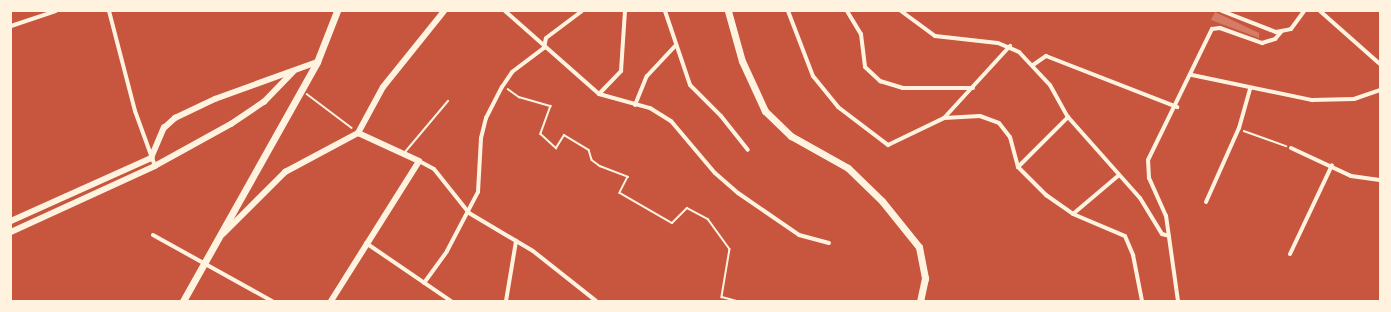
<!DOCTYPE html>
<style>
body{margin:0}
#map{position:relative;width:1391px;height:312px;overflow:hidden;background:#c8553d;font-family:"Public Sans",sans-serif}
div>[style]{position:absolute}
.building>*{inset:0;background:#d67c66}
.path>*{height:1.5px;margin:-0.75px;padding:0 0.75px;transform-origin:0.75px;border-radius:0.75px;background:#fff3e0}
.service>*{height:2px;margin:-1px;padding:0 1px;transform-origin:1px;border-radius:1px;background:#fff3e0}
.minor>*{height:4px;margin:-2px;padding:0 2px;transform-origin:2px;border-radius:2px;background:#fff3e0}
.tertiary>*{height:5.5px;margin:-2.75px;padding:0 2.75px;transform-origin:2.75px;border-radius:2.75px;background:#fff3e0}
.secondary>*{height:6px;margin:-3px;padding:0 3px;transform-origin:3px;border-radius:3px;background:#fff3e0}
.primary>*{height:7px;margin:-3.5px;padding:0 3.5px;transform-origin:3.5px;border-radius:3.5px;background:#fff3e0}
.trunk>*{height:7px;margin:-3.5px;padding:0 3.5px;transform-origin:3.5px;border-radius:3.5px;background:#fff3e0}
span{translate:-50% -50%;white-space:nowrap;text-align:center;line-height:1.15;-webkit-text-stroke:3px #fff3e0;paint-order:stroke}
.frame{position:absolute;inset:0;border:12px solid #fff3e0;pointer-events:none}
</style>
<div id="map">
<div class="building">
<i style="clip-path:polygon(1215px 12px,1259px 33px,1259px 38px,1211px 20px)"></i>
</div>
<div class="path">
<i style="left:508px;top:89px;width:14px;rotate:36deg"></i>
<i style="left:519px;top:97px;width:33px;rotate:16deg"></i>
<i style="left:551px;top:106px;width:30px;rotate:110deg"></i>
<i style="left:541px;top:134px;width:21px;rotate:43deg"></i>
<i style="left:556px;top:148px;width:15px;rotate:-58deg"></i>
<i style="left:564px;top:135px;width:29px;rotate:31deg"></i>
<i style="left:589px;top:150px;width:10px;rotate:73deg"></i>
<i style="left:592px;top:160px;width:10px;rotate:37deg"></i>
<i style="left:600px;top:166px;width:30px;rotate:21deg"></i>
<i style="left:628px;top:177px;width:18px;rotate:117deg"></i>
<i style="left:620px;top:193px;width:60px;rotate:30deg"></i>
<i style="left:672px;top:223px;width:21px;rotate:-45deg"></i>
<i style="left:687px;top:208px;width:24px;rotate:28deg"></i>
<i style="left:708px;top:219px;width:37px;rotate:54deg"></i>
<i style="left:730px;top:249px;width:49px;rotate:99.5deg"></i>
<i style="left:722px;top:297px;width:16px;rotate:15deg"></i>
<i style="left:307px;top:94px;width:56px;rotate:37.1deg"></i>
<i style="left:1244px;top:131px;width:45px;rotate:19.7deg"></i>
</div>
<div class="service">
<i style="left:405px;top:152px;width:67px;rotate:-49.9deg"></i>
</div>
<div class="minor">
<i style="left:109px;top:11px;width:103px;rotate:75.4deg"></i>
<i style="left:135px;top:111px;width:59px;rotate:70deg"></i>
<i style="left:505px;top:11px;width:125px;rotate:41.4deg"></i>
<i style="left:599px;top:94px;width:53px;rotate:15.4deg"></i>
<i style="left:650px;top:108px;width:25px;rotate:32deg"></i>
<i style="left:671px;top:121px;width:68px;rotate:49.8deg"></i>
<i style="left:715px;top:173px;width:30px;rotate:41deg"></i>
<i style="left:738px;top:193px;width:74px;rotate:34.5deg"></i>
<i style="left:799px;top:235px;width:31px;rotate:15deg"></i>
<i style="left:665px;top:11px;width:78px;rotate:71.3deg"></i>
<i style="left:690px;top:85px;width:44px;rotate:45deg"></i>
<i style="left:721px;top:116px;width:43px;rotate:51.5deg"></i>
<i style="left:788px;top:11px;width:70px;rotate:69deg"></i>
<i style="left:813px;top:76px;width:40px;rotate:51deg"></i>
<i style="left:838px;top:107px;width:63px;rotate:37.2deg"></i>
<i style="left:888px;top:145px;width:62px;rotate:-25.7deg"></i>
<i style="left:944px;top:118px;width:98px;rotate:-47.5deg"></i>
<i style="left:847px;top:11px;width:27px;rotate:59deg"></i>
<i style="left:861px;top:34px;width:33px;rotate:83deg"></i>
<i style="left:865px;top:67px;width:21px;rotate:43deg"></i>
<i style="left:880px;top:81px;width:24px;rotate:17deg"></i>
<i style="left:903px;top:88px;width:70px"></i>
<i style="left:901px;top:11px;width:42px;rotate:36.3deg"></i>
<i style="left:935px;top:36px;width:63px;rotate:6.3deg"></i>
<i style="left:998px;top:43px;width:23px;rotate:23deg"></i>
<i style="left:1019px;top:52px;width:45px;rotate:46.8deg"></i>
<i style="left:1050px;top:85px;width:37px;rotate:61deg"></i>
<i style="left:1068px;top:117px;width:108px;rotate:48.4deg"></i>
<i style="left:1140px;top:198px;width:42px;rotate:58.6deg"></i>
<i style="left:1162px;top:234px;width:7px;rotate:16deg"></i>
<i style="left:1222px;top:11px;width:58px;rotate:21.3deg"></i>
<i style="left:1276px;top:32px;width:15px;rotate:-11deg"></i>
<i style="left:1291px;top:29px;width:22px;rotate:-54deg"></i>
<i style="left:1320px;top:11px;width:80px;rotate:41.5deg"></i>
<i style="left:11px;top:26px;width:47px;rotate:-18.4deg"></i>
<i style="left:1033px;top:65px;width:16px;rotate:-35deg"></i>
<i style="left:1046px;top:56px;width:141px;rotate:21.3deg"></i>
<i style="left:1192px;top:75px;width:123px;rotate:11.8deg"></i>
<i style="left:1312px;top:100px;width:42px;rotate:-1.4deg"></i>
<i style="left:1354px;top:99px;width:28px;rotate:-19deg"></i>
<i style="left:599px;top:94px;width:32px;rotate:-46deg"></i>
<i style="left:621px;top:71px;width:60px;rotate:-86.2deg"></i>
<i style="left:635px;top:105px;width:31px;rotate:-68deg"></i>
<i style="left:647px;top:76px;width:41px;rotate:-47deg"></i>
<i style="left:944px;top:118px;width:36px;rotate:-3deg"></i>
<i style="left:980px;top:116px;width:20px;rotate:20deg"></i>
<i style="left:999px;top:123px;width:18px;rotate:52deg"></i>
<i style="left:1010px;top:137px;width:31px;rotate:75deg"></i>
<i style="left:1018px;top:167px;width:40px;rotate:45deg"></i>
<i style="left:1046px;top:195px;width:33px;rotate:35deg"></i>
<i style="left:1073px;top:214px;width:56px;rotate:22.9deg"></i>
<i style="left:1125px;top:236px;width:21px;rotate:67deg"></i>
<i style="left:1133px;top:255px;width:47px;rotate:78.9deg"></i>
<i style="left:1291px;top:148px;width:66px;rotate:25deg"></i>
<i style="left:1351px;top:176px;width:29px;rotate:8deg"></i>
<i style="left:419px;top:161px;width:17px;rotate:28deg"></i>
<i style="left:434px;top:169px;width:56px;rotate:51.5deg"></i>
<i style="left:469px;top:213px;width:74px;rotate:30.7deg"></i>
<i style="left:533px;top:251px;width:80px;rotate:38.4deg"></i>
<i style="left:1018px;top:167px;width:71px;rotate:-45deg"></i>
<i style="left:1206px;top:202px;width:81px;rotate:-66deg"></i>
<i style="left:1239px;top:128px;width:41px;rotate:-74.2deg"></i>
<i style="left:1073px;top:214px;width:60px;rotate:-40.3deg"></i>
<i style="left:153px;top:235px;width:136px;rotate:29deg"></i>
<i style="left:366px;top:243px;width:103px;rotate:34.3deg"></i>
<i style="left:1290px;top:254px;width:98px;rotate:-64.7deg"></i>
<i style="left:424px;top:283px;width:39px;rotate:-54deg"></i>
<i style="left:447px;top:251px;width:67px;rotate:-62.3deg"></i>
<i style="left:478px;top:192px;width:54px;rotate:-86.8deg"></i>
<i style="left:481px;top:138px;width:21px;rotate:-76deg"></i>
<i style="left:486px;top:118px;width:35px;rotate:-63deg"></i>
<i style="left:502px;top:87px;width:18px;rotate:-56deg"></i>
<i style="left:512px;top:72px;width:40px;rotate:-37deg"></i>
<i style="left:544px;top:48px;width:10px;rotate:-79deg"></i>
<i style="left:546px;top:38px;width:45px;rotate:-36.9deg"></i>
<i style="left:506px;top:301px;width:61px;rotate:-80.5deg"></i>
<i style="left:1178px;top:301px;width:86px;rotate:-98deg"></i>
<i style="left:1166px;top:216px;width:42px;rotate:-114.1deg"></i>
<i style="left:1149px;top:178px;width:18px;rotate:-93deg"></i>
<i style="left:1148px;top:160px;width:146px;rotate:-64deg"></i>
<i style="left:1212px;top:29px;width:8px;rotate:-7deg"></i>
<i style="left:1220px;top:28px;width:45px;rotate:19.7deg"></i>
<i style="left:1262px;top:43px;width:14px;rotate:-17deg"></i>
<i style="left:1275px;top:39px;width:9px;rotate:-49deg"></i>
</div>
<div class="tertiary">
<i style="left:11px;top:221px;width:154px;rotate:-24.2deg"></i>
<i style="left:151px;top:158px;width:33px;rotate:-67deg"></i>
<i style="left:164px;top:128px;width:15px;rotate:-42deg"></i>
<i style="left:175px;top:118px;width:44px;rotate:-25.4deg"></i>
<i style="left:215px;top:99px;width:109px;rotate:-19.9deg"></i>
<i style="left:11px;top:232px;width:158px;rotate:-24.6deg"></i>
<i style="left:155px;top:166px;width:87px;rotate:-28.9deg"></i>
<i style="left:231px;top:124px;width:40px;rotate:-34deg"></i>
<i style="left:264px;top:102px;width:42px;rotate:-46deg"></i>
</div>
<div class="secondary">
<i style="left:223px;top:234px;width:88px;rotate:-45deg"></i>
<i style="left:285px;top:172px;width:83px;rotate:-28.1deg"></i>
<i style="left:358px;top:133px;width:52px;rotate:-61.5deg"></i>
<i style="left:383px;top:87px;width:97px;rotate:-51.2deg"></i>
<i style="left:331px;top:301px;width:165px;rotate:-57.8deg"></i>
<i style="left:419px;top:161px;width:67px;rotate:-155.3deg"></i>
</div>
<div class="primary">
<i style="left:183px;top:301px;width:274px;rotate:-60.7deg"></i>
<i style="left:317px;top:62px;width:55px;rotate:-68.6deg"></i>
</div>
<div class="trunk">
<i style="left:728px;top:11px;width:52px;rotate:74.4deg"></i>
<i style="left:742px;top:61px;width:55px;rotate:65.3deg"></i>
<i style="left:765px;top:111px;width:36px;rotate:44deg"></i>
<i style="left:791px;top:136px;width:65px;rotate:29.3deg"></i>
<i style="left:848px;top:168px;width:47px;rotate:44.1deg"></i>
<i style="left:882px;top:201px;width:59px;rotate:51.2deg"></i>
<i style="left:919px;top:247px;width:32px;rotate:79deg"></i>
<i style="left:925px;top:278px;width:24px;rotate:102deg"></i>
</div>
<div class="frame"></div>
</div>
